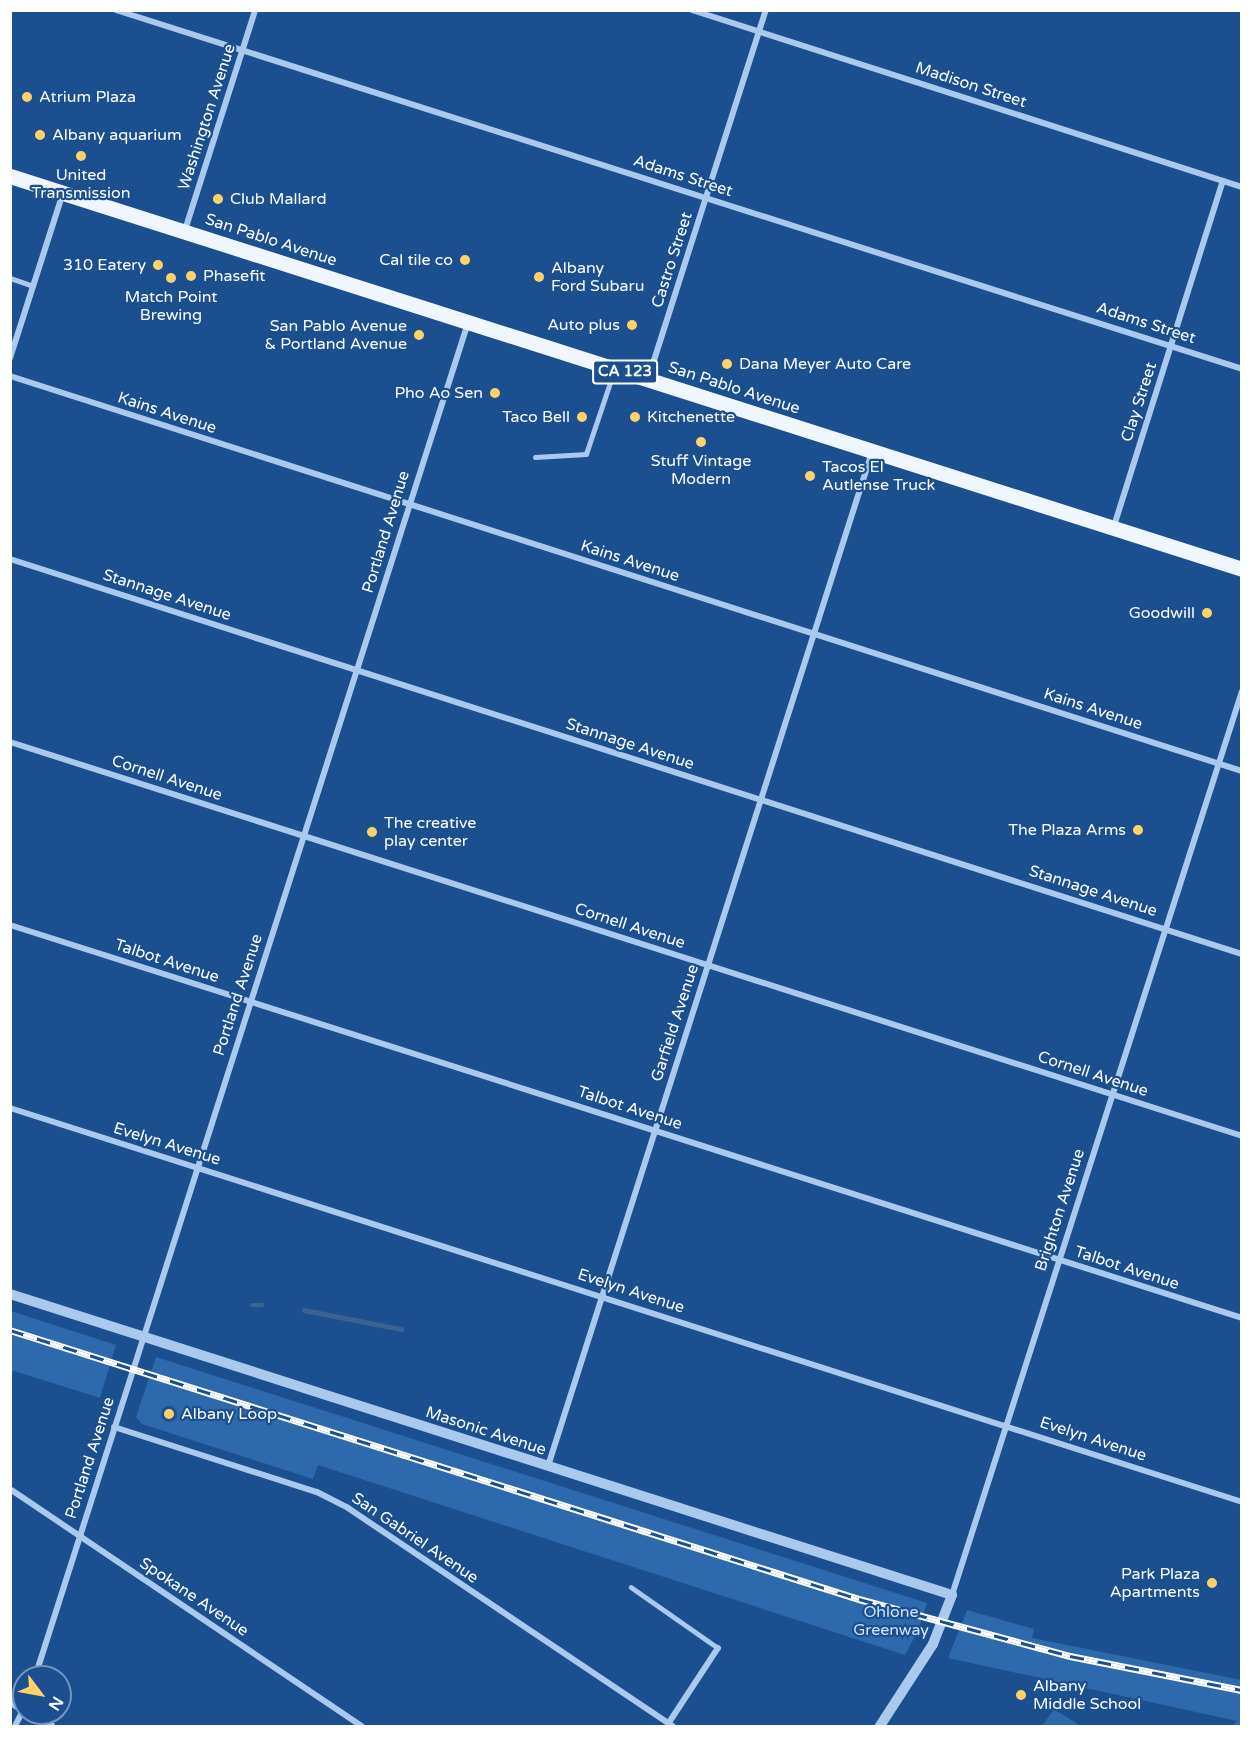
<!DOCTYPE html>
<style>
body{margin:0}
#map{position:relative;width:1252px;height:1737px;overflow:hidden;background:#1b4f8f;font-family:"Varela Round",sans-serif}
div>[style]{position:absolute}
.green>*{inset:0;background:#2e69ad}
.stream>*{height:4.5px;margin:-2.25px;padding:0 2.25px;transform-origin:2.25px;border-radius:2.25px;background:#3c6290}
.service>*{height:4.5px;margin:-2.25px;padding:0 2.25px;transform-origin:2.25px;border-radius:2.25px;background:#a9c9ee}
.minor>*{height:6px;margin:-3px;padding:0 3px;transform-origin:3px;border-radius:3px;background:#a9c9ee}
.tertiary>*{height:10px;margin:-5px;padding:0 5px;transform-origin:5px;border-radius:5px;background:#a9c9ee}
.primary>*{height:15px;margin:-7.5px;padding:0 7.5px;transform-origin:7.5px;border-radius:7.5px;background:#f0f6ff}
.rail>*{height:7px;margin-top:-3.5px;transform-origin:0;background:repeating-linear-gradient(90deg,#1b4f8f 0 14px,#fff 0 28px);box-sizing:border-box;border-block:2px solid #fff}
.dots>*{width:16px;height:16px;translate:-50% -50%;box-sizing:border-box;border:3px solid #1b4f8f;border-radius:50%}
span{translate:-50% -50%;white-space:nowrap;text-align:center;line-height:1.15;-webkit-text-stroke:4.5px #1b4f8f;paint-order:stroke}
.shield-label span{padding:2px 4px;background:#1b4f8f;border:2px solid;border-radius:4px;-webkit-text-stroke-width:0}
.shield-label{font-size:15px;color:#fff;font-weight:700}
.street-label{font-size:16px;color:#fff}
.poi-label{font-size:16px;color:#fff}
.left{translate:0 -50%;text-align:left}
.right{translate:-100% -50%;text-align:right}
.park-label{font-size:16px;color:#cfe3fa}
.frame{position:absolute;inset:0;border:12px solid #fff;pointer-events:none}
.north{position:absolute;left:12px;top:1665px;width:60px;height:60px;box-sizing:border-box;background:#1b4f8f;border:2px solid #7695bc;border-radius:50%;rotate:122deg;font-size:16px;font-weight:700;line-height:24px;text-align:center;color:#fff}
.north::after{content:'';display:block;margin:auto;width:21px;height:27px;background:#ffd166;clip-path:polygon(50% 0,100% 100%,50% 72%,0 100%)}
</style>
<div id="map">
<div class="green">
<i style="clip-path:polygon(11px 1311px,116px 1345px,100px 1398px,11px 1370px)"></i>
<i style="clip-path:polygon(156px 1357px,927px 1603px,918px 1631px,905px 1655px,318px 1465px,313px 1479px,142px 1424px,136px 1417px)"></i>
<i style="clip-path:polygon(967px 1610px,1034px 1629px,1032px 1638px,1241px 1680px,1241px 1726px,1232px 1726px,1237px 1721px,948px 1658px)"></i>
<i style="clip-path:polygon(1054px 1709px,1081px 1726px,1042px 1726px)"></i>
</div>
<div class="stream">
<i style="left:252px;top:1305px;width:10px"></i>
<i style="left:304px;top:1310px;width:99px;rotate:11.1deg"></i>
</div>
<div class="service">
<i style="left:10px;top:278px;width:24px;rotate:19deg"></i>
<i style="left:535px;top:457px;width:51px;rotate:-3.4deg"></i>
<i style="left:586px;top:454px;width:88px;rotate:-71.4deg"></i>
<i style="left:631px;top:1587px;width:106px;rotate:35deg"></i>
</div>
<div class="minor">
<i style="left:116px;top:10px;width:1182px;rotate:17.68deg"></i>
<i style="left:692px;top:10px;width:578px;rotate:17.84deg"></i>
<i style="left:185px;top:230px;width:231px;rotate:-72.3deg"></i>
<i style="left:10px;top:358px;width:173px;rotate:-72.2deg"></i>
<i style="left:10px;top:376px;width:1294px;rotate:17.78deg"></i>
<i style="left:648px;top:379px;width:387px;rotate:-72.3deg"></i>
<i style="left:1114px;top:526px;width:362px;rotate:-72.5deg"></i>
<i style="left:10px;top:559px;width:1294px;rotate:17.78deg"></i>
<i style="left:10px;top:742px;width:1293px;rotate:17.73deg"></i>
<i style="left:10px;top:925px;width:1293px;rotate:17.69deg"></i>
<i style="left:10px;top:1108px;width:1293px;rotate:17.73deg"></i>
<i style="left:114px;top:1427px;width:213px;rotate:17.8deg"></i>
<i style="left:317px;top:1492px;width:35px;rotate:27deg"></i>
<i style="left:348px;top:1508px;width:391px;rotate:33.9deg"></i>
<i style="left:548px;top:1466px;width:1065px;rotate:-72.28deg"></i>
<i style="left:10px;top:1489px;width:424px;rotate:34deg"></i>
<i style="left:952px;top:1595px;width:949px;rotate:-72.21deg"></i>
<i style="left:35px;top:1677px;width:1422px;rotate:-72.27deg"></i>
<i style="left:668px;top:1724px;width:91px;rotate:-56.7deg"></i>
<i style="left:15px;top:1726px;width:20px;rotate:-63deg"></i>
</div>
<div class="tertiary">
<i style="left:10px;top:1294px;width:989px;rotate:17.72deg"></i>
<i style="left:952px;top:1595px;width:53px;rotate:111.2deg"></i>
<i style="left:933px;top:1644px;width:98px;rotate:122.9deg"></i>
<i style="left:10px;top:1700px;width:17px;rotate:33deg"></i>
<i style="left:30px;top:1713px;width:24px;rotate:33deg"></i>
</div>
<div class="primary">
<i style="left:10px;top:176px;width:1293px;rotate:17.69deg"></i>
</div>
<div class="rail">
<i style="left:10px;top:1330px;width:891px;rotate:17.58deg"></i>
<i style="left:859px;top:1599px;width:219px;rotate:15.1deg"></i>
<i style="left:1070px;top:1656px;width:175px;rotate:11.2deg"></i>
</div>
<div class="dots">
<i style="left:27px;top:97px;background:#ffd166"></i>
<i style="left:40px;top:135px;background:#ffd166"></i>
<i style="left:81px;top:156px;background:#ffd166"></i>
<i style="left:218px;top:199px;background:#ffd166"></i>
<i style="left:465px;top:260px;background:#ffd166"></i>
<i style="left:158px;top:265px;background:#ffd166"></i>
<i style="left:191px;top:276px;background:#ffd166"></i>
<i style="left:539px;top:277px;background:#ffd166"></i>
<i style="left:171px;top:278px;background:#ffd166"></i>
<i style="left:632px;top:325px;background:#ffd166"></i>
<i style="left:419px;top:335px;background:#ffd166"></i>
<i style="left:727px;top:364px;background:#ffd166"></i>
<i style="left:495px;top:393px;background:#ffd166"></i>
<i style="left:582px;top:417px;background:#ffd166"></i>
<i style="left:635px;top:417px;background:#ffd166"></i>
<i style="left:701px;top:442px;background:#ffd166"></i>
<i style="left:810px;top:476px;background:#ffd166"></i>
<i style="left:1207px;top:613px;background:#ffd166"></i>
<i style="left:1138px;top:830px;background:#ffd166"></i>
<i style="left:372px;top:832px;background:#ffd166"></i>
<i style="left:169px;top:1414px;background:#ffd166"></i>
<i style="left:1212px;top:1583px;background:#ffd166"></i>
<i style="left:1021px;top:1695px;background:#ffd166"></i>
</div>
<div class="shield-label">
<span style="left:625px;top:372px">CA 123</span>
</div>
<div class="street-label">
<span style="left:971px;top:85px;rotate:18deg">Madison Street</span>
<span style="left:207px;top:117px;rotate:-72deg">Washington Avenue</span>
<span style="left:683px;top:176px;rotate:18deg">Adams Street</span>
<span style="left:271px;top:240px;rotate:18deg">San Pablo Avenue</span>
<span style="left:672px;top:260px;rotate:-72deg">Castro Street</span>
<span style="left:1146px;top:323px;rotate:18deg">Adams Street</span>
<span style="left:734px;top:388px;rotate:18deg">San Pablo Avenue</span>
<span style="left:1139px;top:402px;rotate:-72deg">Clay Street</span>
<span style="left:167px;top:413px;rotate:18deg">Kains Avenue</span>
<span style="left:386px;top:532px;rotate:-73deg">Portland Avenue</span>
<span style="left:630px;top:561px;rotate:18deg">Kains Avenue</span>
<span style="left:167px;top:595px;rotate:18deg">Stannage Avenue</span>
<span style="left:1093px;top:709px;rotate:18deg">Kains Avenue</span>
<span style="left:630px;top:744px;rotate:18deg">Stannage Avenue</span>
<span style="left:167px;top:778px;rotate:18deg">Cornell Avenue</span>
<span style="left:1093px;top:891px;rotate:18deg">Stannage Avenue</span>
<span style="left:630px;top:926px;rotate:18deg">Cornell Avenue</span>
<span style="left:167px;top:961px;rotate:18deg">Talbot Avenue</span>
<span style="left:238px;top:995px;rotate:-72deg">Portland Avenue</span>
<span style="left:675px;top:1023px;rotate:-72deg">Garfield Avenue</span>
<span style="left:1093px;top:1074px;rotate:18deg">Cornell Avenue</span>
<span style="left:630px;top:1108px;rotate:18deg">Talbot Avenue</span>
<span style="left:167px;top:1144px;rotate:17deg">Evelyn Avenue</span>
<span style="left:1060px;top:1210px;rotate:-72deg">Brighton Avenue</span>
<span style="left:1127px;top:1268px;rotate:18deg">Talbot Avenue</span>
<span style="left:631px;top:1291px;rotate:18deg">Evelyn Avenue</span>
<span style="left:486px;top:1431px;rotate:18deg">Masonic Avenue</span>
<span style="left:1093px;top:1439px;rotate:18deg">Evelyn Avenue</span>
<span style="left:90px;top:1458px;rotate:-72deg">Portland Avenue</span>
<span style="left:415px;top:1538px;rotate:34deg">San Gabriel Avenue</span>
<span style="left:194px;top:1597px;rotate:34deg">Spokane Avenue</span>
</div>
<div class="poi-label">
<span class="left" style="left:39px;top:97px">Atrium Plaza</span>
<span class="left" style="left:52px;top:135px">Albany aquarium</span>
<span style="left:81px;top:184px">United<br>Transmission</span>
<span class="left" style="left:230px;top:199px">Club Mallard</span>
<span class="right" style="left:453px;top:260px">Cal tile co</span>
<span class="right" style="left:146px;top:265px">310 Eatery</span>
<span class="left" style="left:551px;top:277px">Albany<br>Ford Subaru</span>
<span class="left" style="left:203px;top:276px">Phasefit</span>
<span style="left:171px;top:306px">Match Point<br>Brewing</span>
<span class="right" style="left:620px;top:325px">Auto plus</span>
<span class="right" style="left:407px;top:335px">San Pablo Avenue<br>&amp; Portland Avenue</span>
<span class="left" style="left:739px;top:364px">Dana Meyer Auto Care</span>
<span class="right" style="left:483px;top:393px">Pho Ao Sen</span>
<span class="right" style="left:570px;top:417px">Taco Bell</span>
<span class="left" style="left:647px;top:417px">Kitchenette</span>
<span style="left:701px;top:470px">Stuff Vintage<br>Modern</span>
<span class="left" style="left:822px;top:476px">Tacos El<br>Autlense Truck</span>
<span class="right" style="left:1195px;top:613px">Goodwill</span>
<span class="left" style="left:384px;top:832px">The creative<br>play center</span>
<span class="right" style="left:1126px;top:830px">The Plaza Arms</span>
<span class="left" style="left:181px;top:1414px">Albany Loop</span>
<span class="right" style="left:1200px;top:1583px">Park Plaza<br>Apartments</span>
<span class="left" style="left:1033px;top:1695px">Albany<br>Middle School</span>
</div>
<div class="park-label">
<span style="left:891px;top:1621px">Ohlone<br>Greenway</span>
</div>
<div class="frame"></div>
<div class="north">N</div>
</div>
